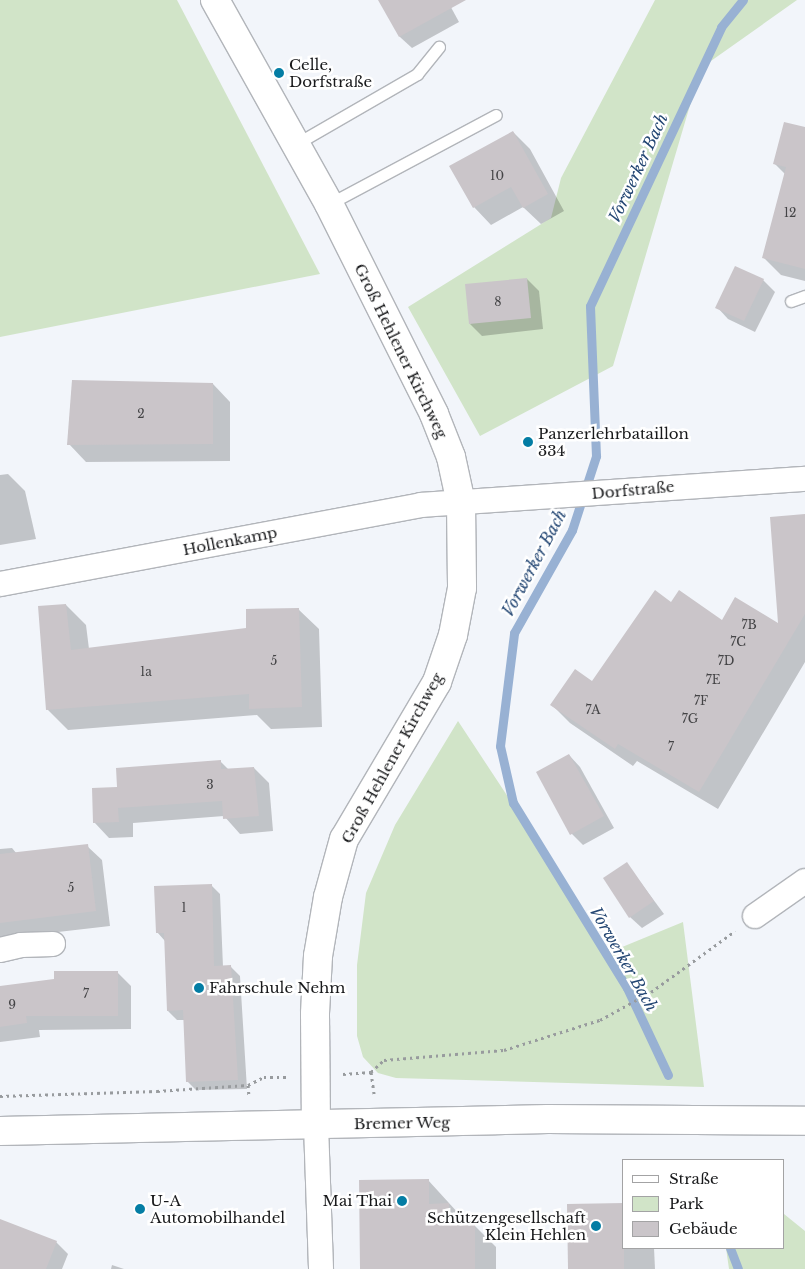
<!DOCTYPE html>
<meta charset="utf-8">
<style>
body{margin:0}
#map{position:relative;width:805px;height:1269px;overflow:hidden;background:#f2f5fa;font-family:"Libre Baskerville",serif}
div>[style]{position:absolute}
.green>*{inset:0;background:#d1e4c8}
.shadow>*{inset:0;background:#0003}
.stream>*{height:9px;margin:-4.5px;padding:0 4.5px;transform-origin:4.5px;border-radius:4.5px;background:#98b1d3}
.building>*{inset:0;background:#cac5c9}
.path>*{height:3px;margin-top:-1.5px;transform-origin:0;background:repeating-linear-gradient(90deg,#989b9e 0 2.5px,transparent 0 6.5px)}
.roads{filter:drop-shadow(1px 0 #b2b5ba) drop-shadow(-1px 0 #b2b5ba) drop-shadow(0 1px #b2b5ba) drop-shadow(0 -1px #b2b5ba)}
.service>*{height:11px;margin:-5.5px;padding:0 5.5px;transform-origin:5.5px;border-radius:5.5px;background:#fff}
.minor>*{height:24px;margin:-12px;padding:0 12px;transform-origin:12px;border-radius:12px;background:#fff}
.secondary>*{height:28px;margin:-14px;padding:0 14px;transform-origin:14px;border-radius:14px;background:#fff}
.dots>*{width:14px;height:14px;translate:-50% -50%;box-sizing:border-box;border:2px solid #fff;border-radius:50%}
span{translate:-50% -50%;white-space:nowrap;text-align:center;line-height:1.15;-webkit-text-stroke:5px #fff;paint-order:stroke}
.number-label{font-size:12px;color:#444446}
.number-label span{-webkit-text-stroke-width:0}
.poi-label{font-size:15px;color:#18191b}
.left{translate:0 -50%;text-align:left}
.right{translate:-100% -50%;text-align:right}
.street-label{font-size:15px;color:#18191b}
.water-label{font-size:16px;color:#234673;font-style:italic}
.legend{position:absolute;left:622px;top:1159px;width:162px;height:90px;box-sizing:border-box;background:#fff;border:1px solid #a3a3a4;margin:0;padding:6px 9px;list-style:none;font-size:15px;color:#18191b}
.legend li{display:flex;align-items:center;gap:10px;height:25px}
.legend b{width:25px;border:1px solid #a3a3a4}
</style>
<div id="map">
<div class="green">
<i style="clip-path:polygon(0 0,177px 0,320px 274px,0 337px)"></i>
<i style="clip-path:polygon(655px 0,797px 0,701px 68px,613px 366px,480px 436px,408px 307px,551px 218px,561px 178px)"></i>
<i style="clip-path:polygon(458px 721px,610px 952px,683px 922px,704px 1087px,396px 1078px,378px 1073px,363px 1057px,357px 1036px,357px 965px,366px 893px,395px 825px)"></i>
<i style="clip-path:polygon(784px 1214px,805px 1231px,805px 1269px,729px 1269px,726px 1248px,784px 1248px)"></i>
</div>
<div class="shadow">
<i style="clip-path:polygon(380px 0,447px 0,459px 22px,412px 48px,400px 37px)"></i>
<i style="clip-path:polygon(805px 129px,805px 281px,781px 275px,764px 258px,786px 175px,774px 163px)"></i>
<i style="clip-path:polygon(513px 132px,530px 149px,564px 211px,541px 224px,523px 207px,491px 225px,474px 207px)"></i>
<i style="clip-path:polygon(527px 279px,539px 291px,543px 329px,482px 336px,470px 324px)"></i>
<i style="clip-path:polygon(763px 280px,775px 292px,755px 332px,728px 319px,717px 307px)"></i>
<i style="clip-path:polygon(213px 384px,230px 402px,230px 461px,86px 462px,69px 444px)"></i>
<i style="clip-path:polygon(8px 474px,25px 491px,36px 539px,0 545px,0 475px)"></i>
<i style="clip-path:polygon(805px 515px,805px 662px,718px 809px,637px 761px,633px 766px,570px 723px,552px 705px,593px 683px,672px 604px,722px 621px,780px 625px)"></i>
<i style="clip-path:polygon(66px 605px,86px 625px,89px 649px,248px 629px,298px 609px,319px 629px,322px 727px,271px 729px,257px 715px,68px 730px,47px 709px)"></i>
<i style="clip-path:polygon(569px 755px,580px 767px,614px 828px,583px 845px,572px 834px)"></i>
<i style="clip-path:polygon(220px 761px,229px 770px,254px 768px,269px 783px,273px 831px,240px 834px,224px 816px,133px 823px,133px 837px,109px 838px,94px 822px,118px 789px)"></i>
<i style="clip-path:polygon(87px 846px,102px 860px,110px 926px,32px 935px,0 943px,0 849px,12px 848px,17px 854px)"></i>
<i style="clip-path:polygon(627px 864px,664px 914px,642px 928px,630px 917px)"></i>
<i style="clip-path:polygon(211px 885px,220px 894px,223px 967px,231px 967px,240px 976px,247px 1089px,196px 1090px,187px 1081px,185px 1020px,177px 1020px,168px 1011px,165px 941px,157px 932px)"></i>
<i style="clip-path:polygon(117px 972px,131px 986px,131px 1029px,39px 1030px,40px 1037px,0 1042px,0 987px)"></i>
<i style="clip-path:polygon(428px 1180px,469px 1225px,474px 1225px,496px 1247px,496px 1269px,361px 1269px)"></i>
<i style="clip-path:polygon(0 1221px,56px 1242px,68px 1254px,62px 1269px,0 1269px)"></i>
<i style="clip-path:polygon(624px 1248px,654px 1248px,655px 1269px,570px 1269px)"></i>
<i style="clip-path:polygon(112px 1265px,124px 1269px,111px 1269px)"></i>
</div>
<div class="stream">
<i style="left:668px;top:1075px;width:96px;rotate:-115.2deg"></i>
<i style="left:627px;top:988px;width:217px;rotate:-121.6deg"></i>
<i style="left:513px;top:803px;width:58px;rotate:-102.8deg"></i>
<i style="left:500px;top:746px;width:114px;rotate:-82.9deg"></i>
<i style="left:514px;top:633px;width:118px;rotate:-60.6deg"></i>
<i style="left:572px;top:530px;width:78px;rotate:-72deg"></i>
<i style="left:596px;top:456px;width:150px;rotate:-92.3deg"></i>
<i style="left:590px;top:306px;width:308px;rotate:-64.8deg"></i>
<i style="left:721px;top:27px;width:35px;rotate:-51deg"></i>
<i style="left:730px;top:1248px;width:22px;rotate:69deg"></i>
</div>
<div class="building">
<i style="clip-path:polygon(378px 0,466px 0,399px 37px)"></i>
<i style="clip-path:polygon(784px 122px,805px 127px,805px 269px,762px 258px,786px 167px,773px 164px)"></i>
<i style="clip-path:polygon(513px 131px,548px 194px,523px 208px,511px 187px,473px 208px,449px 166px)"></i>
<i style="clip-path:polygon(735px 266px,764px 279px,744px 321px,715px 308px)"></i>
<i style="clip-path:polygon(527px 278px,531px 318px,469px 324px,465px 284px)"></i>
<i style="clip-path:polygon(72px 380px,213px 383px,213px 444px,67px 445px)"></i>
<i style="clip-path:polygon(805px 514px,805px 614px,699px 792px,618px 744px,615px 749px,550px 705px,575px 669px,592px 681px,655px 590px,671px 602px,679px 590px,722px 620px,735px 597px,778px 623px,770px 517px)"></i>
<i style="clip-path:polygon(66px 604px,71px 650px,246px 628px,246px 609px,299px 608px,302px 707px,249px 709px,249px 694px,46px 710px,38px 606px)"></i>
<i style="clip-path:polygon(569px 754px,604px 816px,570px 835px,536px 772px)"></i>
<i style="clip-path:polygon(221px 760px,221px 769px,254px 767px,259px 816px,223px 819px,222px 801px,118px 808px,119px 822px,93px 823px,92px 788px,117px 787px,116px 768px)"></i>
<i style="clip-path:polygon(88px 844px,96px 911px,0 923px,0 854px)"></i>
<i style="clip-path:polygon(627px 862px,654px 901px,629px 918px,603px 878px)"></i>
<i style="clip-path:polygon(212px 884px,214px 966px,231px 965px,238px 1080px,186px 1082px,183px 1010px,167px 1011px,164px 933px,156px 933px,154px 886px)"></i>
<i style="clip-path:polygon(54px 971px,118px 971px,118px 1016px,26px 1016px,27px 1023px,0 1027px,0 986px,54px 979px)"></i>
<i style="clip-path:polygon(429px 1179px,429px 1204px,449px 1203px,449px 1224px,475px 1224px,475px 1269px,360px 1269px,359px 1180px)"></i>
<i style="clip-path:polygon(624px 1203px,624px 1269px,568px 1269px,567px 1204px)"></i>
<i style="clip-path:polygon(0 1219px,57px 1241px,46px 1269px,0 1269px)"></i>
</div>
<div class="path">
<i style="left:371px;top:1072px;width:22px;rotate:82deg"></i>
<i style="left:343px;top:1074px;width:28px;rotate:-4deg"></i>
<i style="left:371px;top:1072px;width:18px;rotate:-43deg"></i>
<i style="left:384px;top:1060px;width:120px;rotate:-4.8deg"></i>
<i style="left:504px;top:1050px;width:101px;rotate:-17.4deg"></i>
<i style="left:600px;top:1020px;width:58px;rotate:-28.8deg"></i>
<i style="left:651px;top:992px;width:104px;rotate:-36deg"></i>
<i style="left:248px;top:1085px;width:12px;rotate:85deg"></i>
<i style="left:0;top:1096px;width:157px;rotate:-1.8deg"></i>
<i style="left:157px;top:1091px;width:91px;rotate:-3.8deg"></i>
<i style="left:248px;top:1085px;width:18px;rotate:-27deg"></i>
<i style="left:264px;top:1077px;width:23px"></i>
</div>
<div class="roads">
<div class="service">
<i style="left:296px;top:144px;width:140px;rotate:-30deg"></i>
<i style="left:417px;top:74px;width:35px;rotate:-51deg"></i>
<i style="left:329px;top:204px;width:189px;rotate:-28.1deg"></i>
<i style="left:791px;top:301px;width:15px;rotate:-20deg"></i>
</div>
<div class="minor">
<i style="left:0;top:584px;width:428px;rotate:-10.6deg"></i>
<i style="left:421px;top:505px;width:385px;rotate:-3.9deg"></i>
<i style="left:755px;top:916px;width:61px;rotate:-35deg"></i>
<i style="left:0;top:950px;width:22px;rotate:-13deg"></i>
<i style="left:21px;top:945px;width:32px;rotate:-2deg"></i>
<i style="left:316px;top:1125px;width:144px;rotate:88deg"></i>
</div>
<div class="secondary">
<i style="left:215px;top:0;width:234px;rotate:60.8deg"></i>
<i style="left:329px;top:204px;width:235px;rotate:63.4deg"></i>
<i style="left:434px;top:414px;width:46px;rotate:68.4deg"></i>
<i style="left:451px;top:457px;width:47px;rotate:77.7deg"></i>
<i style="left:461px;top:503px;width:85px;rotate:89.3deg"></i>
<i style="left:462px;top:588px;width:48px;rotate:100.8deg"></i>
<i style="left:453px;top:635px;width:50px;rotate:108.8deg"></i>
<i style="left:437px;top:682px;width:182px;rotate:120.6deg"></i>
<i style="left:344px;top:839px;width:60px;rotate:105.4deg"></i>
<i style="left:328px;top:897px;width:60px;rotate:99.6deg"></i>
<i style="left:318px;top:956px;width:58px;rotate:93deg"></i>
<i style="left:315px;top:1014px;width:111px;rotate:89.5deg"></i>
<i style="left:0;top:1131px;width:548px;rotate:-1.25deg"></i>
<i style="left:548px;top:1119px;width:257px;rotate:0.4deg"></i>
</div>
</div>
<div class="dots">
<i style="left:279px;top:73px;background:#047da4"></i>
<i style="left:528px;top:442px;background:#047da4"></i>
<i style="left:199px;top:988px;background:#047da4"></i>
<i style="left:402px;top:1201px;background:#047da4"></i>
<i style="left:140px;top:1209px;background:#047da4"></i>
<i style="left:596px;top:1226px;background:#047da4"></i>
</div>
<div class="number-label">
<span style="left:497px;top:176px">10</span>
<span style="left:790px;top:213px">12</span>
<span style="left:498px;top:302px">8</span>
<span style="left:141px;top:414px">2</span>
<span style="left:749px;top:625px">7B</span>
<span style="left:738px;top:642px">7C</span>
<span style="left:274px;top:661px">5</span>
<span style="left:726px;top:661px">7D</span>
<span style="left:146px;top:672px">1a</span>
<span style="left:713px;top:680px">7E</span>
<span style="left:701px;top:701px">7F</span>
<span style="left:593px;top:710px">7A</span>
<span style="left:690px;top:719px">7G</span>
<span style="left:671px;top:747px">7</span>
<span style="left:210px;top:785px">3</span>
<span style="left:71px;top:888px">5</span>
<span style="left:184px;top:908px">1</span>
<span style="left:86px;top:994px">7</span>
<span style="left:12px;top:1005px">9</span>
</div>
<div class="poi-label">
<span class="left" style="left:289px;top:73px">Celle,<br>Dorfstraße</span>
<span class="left" style="left:538px;top:442px">Panzerlehrbataillon<br>334</span>
<span class="left" style="left:209px;top:988px">Fahrschule Nehm</span>
<span class="left" style="left:150px;top:1209px">U-A<br>Automobilhandel</span>
<span class="right" style="left:392px;top:1201px">Mai Thai</span>
<span class="right" style="left:586px;top:1226px">Schützengesellschaft<br>Klein Hehlen</span>
</div>
<div class="street-label">
<span style="left:401px;top:351px;rotate:64deg">Groß Hehlener Kirchweg</span>
<span style="left:633px;top:490px;rotate:-5deg">Dorfstraße</span>
<span style="left:230px;top:541px;rotate:-11deg">Hollenkamp</span>
<span style="left:392px;top:758px;rotate:-61deg">Groß Hehlener Kirchweg</span>
<span style="left:402px;top:1123px;rotate:-1deg">Bremer Weg</span>
</div>
<div class="water-label">
<span style="left:638px;top:168px;rotate:-65deg">Vorwerker Bach</span>
<span style="left:534px;top:563px;rotate:-62deg">Vorwerker Bach</span>
<span style="left:624px;top:959px;rotate:60deg">Vorwerker Bach</span>
</div>
<ul class="legend">
<li><b style="height:6px;background:#fff"></b>Straße</li>
<li><b style="height:14px;background:#d1e4c8"></b>Park</li>
<li><b style="height:14px;background:#cac5c9"></b>Gebäude</li>
</ul>
</div>
